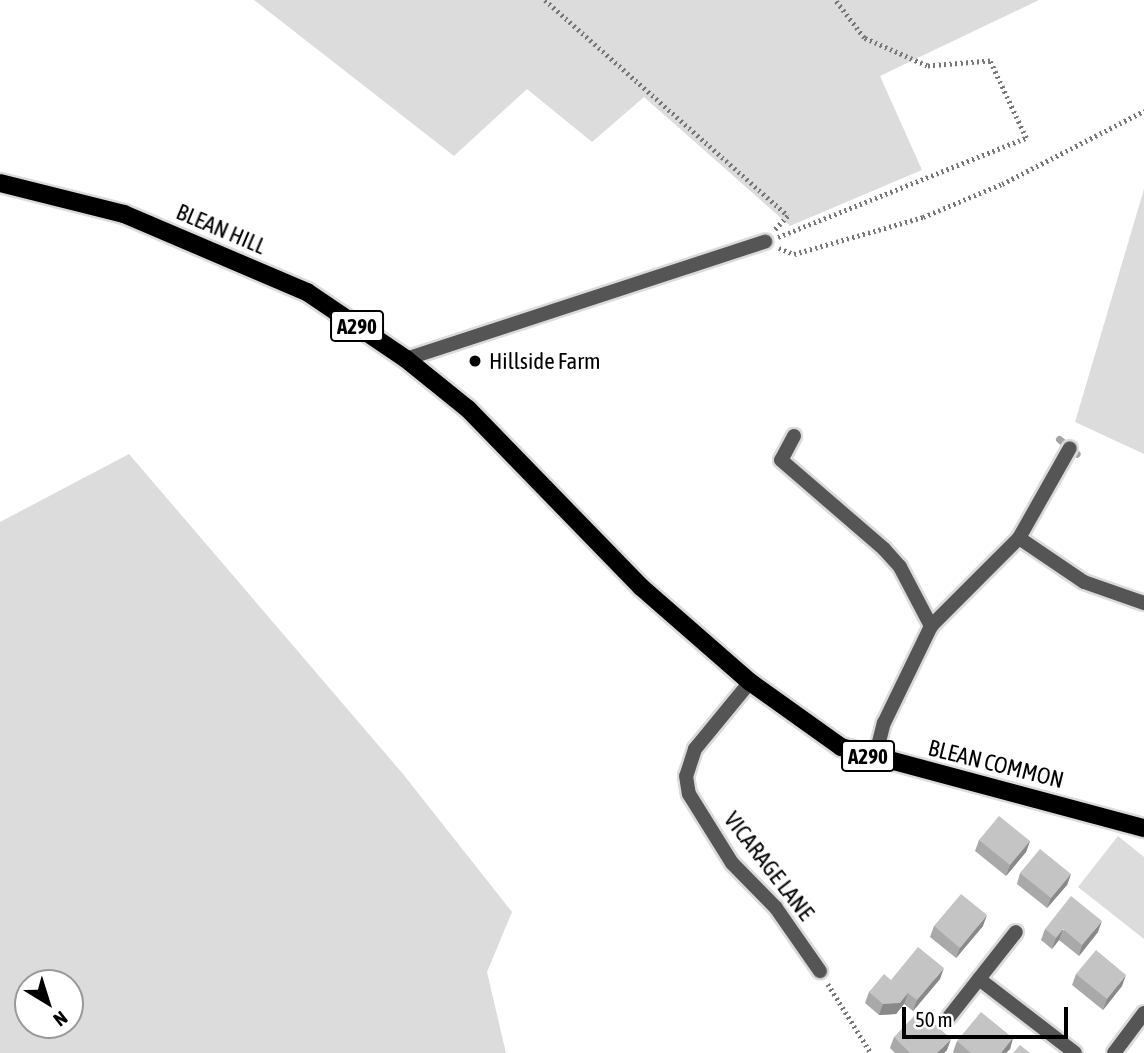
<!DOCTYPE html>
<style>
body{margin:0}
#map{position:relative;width:1144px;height:1053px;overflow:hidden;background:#fff;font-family:"Asap Condensed",sans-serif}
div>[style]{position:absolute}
.green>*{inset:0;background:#dcdcdc}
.stream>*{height:7px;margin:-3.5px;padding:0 3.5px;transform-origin:3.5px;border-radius:3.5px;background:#a3a3a3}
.path>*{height:4.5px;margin-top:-2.25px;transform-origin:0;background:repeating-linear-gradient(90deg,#777 0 2px,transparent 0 5.5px)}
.roads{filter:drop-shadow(2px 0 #dbdbdb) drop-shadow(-2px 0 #dbdbdb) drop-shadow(0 2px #dbdbdb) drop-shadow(0 -2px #dbdbdb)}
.street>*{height:14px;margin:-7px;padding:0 7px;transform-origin:7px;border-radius:7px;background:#555}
.primary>*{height:18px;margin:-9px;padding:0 9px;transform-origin:9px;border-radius:9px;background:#000}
.wall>*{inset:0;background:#a9a9a9}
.shaded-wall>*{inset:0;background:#898989}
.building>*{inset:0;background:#c4c4c4}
.dots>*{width:19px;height:19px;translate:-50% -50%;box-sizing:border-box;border:4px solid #fff;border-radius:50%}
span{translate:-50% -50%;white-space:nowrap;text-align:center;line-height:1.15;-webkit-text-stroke:7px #fff;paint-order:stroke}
.shield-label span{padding:2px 5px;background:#fff;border:2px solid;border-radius:5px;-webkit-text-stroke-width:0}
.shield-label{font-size:21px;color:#000;font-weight:700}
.street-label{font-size:23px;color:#000}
.poi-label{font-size:23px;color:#000}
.left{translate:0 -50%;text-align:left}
.north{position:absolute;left:14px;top:969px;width:70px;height:70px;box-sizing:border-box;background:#fff;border:2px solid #999;border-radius:50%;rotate:142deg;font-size:19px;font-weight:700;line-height:28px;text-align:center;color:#000}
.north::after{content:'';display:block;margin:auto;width:24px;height:32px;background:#000;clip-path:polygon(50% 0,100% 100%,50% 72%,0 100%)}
.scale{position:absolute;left:902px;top:1007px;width:166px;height:32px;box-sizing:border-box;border:4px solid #000;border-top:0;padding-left:9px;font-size:21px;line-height:24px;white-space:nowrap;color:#000;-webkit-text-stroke:5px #fff;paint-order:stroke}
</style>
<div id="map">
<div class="green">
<i style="clip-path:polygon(254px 0,1039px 0,880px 76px,922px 170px,790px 226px,644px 97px,592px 142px,527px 89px,454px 156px)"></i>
<i style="clip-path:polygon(1144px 189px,1144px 454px,1075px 422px)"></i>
<i style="clip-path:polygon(evenodd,129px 454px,403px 774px,512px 912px,487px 972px,506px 1053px,0 1053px,0 522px,129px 454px,28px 983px,70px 983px,70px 1025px,28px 1025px,28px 983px)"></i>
<i style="clip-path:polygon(1118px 836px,1144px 857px,1144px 939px,1078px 887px)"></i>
</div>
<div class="stream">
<i style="left:1059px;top:439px;width:23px;rotate:40deg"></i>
</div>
<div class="path">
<i style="left:545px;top:0;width:325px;rotate:41.6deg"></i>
<i style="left:788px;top:216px;width:21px;rotate:133deg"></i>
<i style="left:778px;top:237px;width:267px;rotate:-21.8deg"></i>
<i style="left:1026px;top:138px;width:85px;rotate:-115.1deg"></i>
<i style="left:990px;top:61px;width:63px;rotate:175.5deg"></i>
<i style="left:927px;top:66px;width:69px;rotate:-156deg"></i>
<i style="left:864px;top:38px;width:48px;rotate:-127.3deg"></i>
<i style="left:779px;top:248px;width:16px;rotate:22deg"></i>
<i style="left:794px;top:254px;width:134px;rotate:-16deg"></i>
<i style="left:923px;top:217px;width:86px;rotate:-22.7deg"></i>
<i style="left:1002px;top:184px;width:160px;rotate:-27.2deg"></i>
<i style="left:828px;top:984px;width:81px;rotate:58.1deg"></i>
</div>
<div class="roads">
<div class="street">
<i style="left:406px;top:359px;width:378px;rotate:-18.1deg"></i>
<i style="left:794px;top:436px;width:27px;rotate:118deg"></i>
<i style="left:781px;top:460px;width:136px;rotate:40.8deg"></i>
<i style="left:884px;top:549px;width:24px;rotate:48deg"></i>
<i style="left:900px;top:567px;width:67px;rotate:62.3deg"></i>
<i style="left:1019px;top:538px;width:78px;rotate:34.1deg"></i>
<i style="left:1084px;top:582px;width:64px;rotate:19.3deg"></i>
<i style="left:750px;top:682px;width:87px;rotate:129.4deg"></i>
<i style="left:695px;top:749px;width:28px;rotate:108deg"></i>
<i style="left:686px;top:776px;width:18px;rotate:81deg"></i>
<i style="left:689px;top:794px;width:81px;rotate:58.1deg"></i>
<i style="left:732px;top:863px;width:63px;rotate:45.6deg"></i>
<i style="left:776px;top:908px;width:77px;rotate:55.1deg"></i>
<i style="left:875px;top:758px;width:36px;rotate:-76deg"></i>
<i style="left:884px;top:723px;width:108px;rotate:-64.1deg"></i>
<i style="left:931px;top:626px;width:124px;rotate:-45deg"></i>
<i style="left:1019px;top:538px;width:103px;rotate:-60.5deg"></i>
<i style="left:979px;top:979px;width:121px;rotate:37.6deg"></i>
<i style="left:949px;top:1017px;width:108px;rotate:-51.8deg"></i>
<i style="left:1114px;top:1053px;width:50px;rotate:-53.1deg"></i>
</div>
<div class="primary">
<i style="left:0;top:183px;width:128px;rotate:14deg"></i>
<i style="left:124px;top:214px;width:199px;rotate:23.1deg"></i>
<i style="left:307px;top:292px;width:120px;rotate:34.1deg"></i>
<i style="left:406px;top:359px;width:80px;rotate:38.9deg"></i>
<i style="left:468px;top:409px;width:248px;rotate:45.8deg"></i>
<i style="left:641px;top:587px;width:145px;rotate:41.1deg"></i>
<i style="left:750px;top:682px;width:112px;rotate:35.5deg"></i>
<i style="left:841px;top:747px;width:314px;rotate:15deg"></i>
</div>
</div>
<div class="wall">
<i style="clip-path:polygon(979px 840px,1030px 841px,1026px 852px,1006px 876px,975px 851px)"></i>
<i style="clip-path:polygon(1020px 873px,1071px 874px,1067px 885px,1047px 908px,1017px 884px)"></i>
<i style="clip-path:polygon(934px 926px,983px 926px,956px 958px,930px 937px)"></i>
<i style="clip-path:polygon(1045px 929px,1098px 932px,1079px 956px,1059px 940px,1052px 949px,1041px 940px)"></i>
<i style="clip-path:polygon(1076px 974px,1122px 986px,1103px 1010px,1072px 985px)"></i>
<i style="clip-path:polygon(940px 979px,913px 1011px,904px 1004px,896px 1014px,879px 1015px,865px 1003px,869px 992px,891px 980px)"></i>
<i style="clip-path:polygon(894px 1037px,947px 1050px,944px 1053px,895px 1053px,890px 1048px)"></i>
<i style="clip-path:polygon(1013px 1038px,1010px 1049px,1006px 1053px,954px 1053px,953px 1052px,957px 1041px)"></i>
</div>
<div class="shaded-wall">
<i style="clip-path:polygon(1030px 841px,1026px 852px,1006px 876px,1010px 865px)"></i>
<i style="clip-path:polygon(1071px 874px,1067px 885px,1047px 908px,1051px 898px)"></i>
<i style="clip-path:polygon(987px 915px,983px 926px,956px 958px,960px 948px)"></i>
<i style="clip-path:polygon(1102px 921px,1098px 932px,1079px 956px,1082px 945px)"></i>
<i style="clip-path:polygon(1063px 929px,1059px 940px,1052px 949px,1056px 938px)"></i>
<i style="clip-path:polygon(944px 968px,940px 979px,913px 1011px,917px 1000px)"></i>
<i style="clip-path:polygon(1126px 975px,1122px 986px,1103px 1010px,1107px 999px)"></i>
<i style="clip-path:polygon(908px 993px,904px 1004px,896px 1014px,879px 1015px,883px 1004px)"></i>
<i style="clip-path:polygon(1013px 1038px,1010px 1049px,1006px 1053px,1001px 1053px)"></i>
<i style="clip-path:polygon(951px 1039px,947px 1050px,944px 1053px,937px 1053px)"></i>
</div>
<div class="building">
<i style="clip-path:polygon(999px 816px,1030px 841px,1010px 865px,979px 840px)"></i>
<i style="clip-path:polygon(1040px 849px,1071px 874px,1051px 898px,1020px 873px)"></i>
<i style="clip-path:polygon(961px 894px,987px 915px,960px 948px,934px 926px)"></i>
<i style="clip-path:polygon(1071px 896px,1102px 921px,1082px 945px,1063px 929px,1056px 938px,1045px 929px)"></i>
<i style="clip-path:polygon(918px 947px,944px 968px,917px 1000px,908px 993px,900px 1003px,883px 1004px,869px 992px,884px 974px,891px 980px)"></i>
<i style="clip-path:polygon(1096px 950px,1126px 975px,1107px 999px,1076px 974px)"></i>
<i style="clip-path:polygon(920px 1010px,951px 1039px,937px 1053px,910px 1053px,894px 1037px)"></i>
<i style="clip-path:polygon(981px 1012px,1013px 1038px,1001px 1053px,971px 1053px,957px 1041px)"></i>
<i style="clip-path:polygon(1020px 1045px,1030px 1053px,1013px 1053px)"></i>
</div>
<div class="dots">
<i style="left:475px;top:361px;background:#000"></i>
</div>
<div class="shield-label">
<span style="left:357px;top:326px">A290</span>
<span style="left:868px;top:756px">A290</span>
</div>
<div class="street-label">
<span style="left:221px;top:229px;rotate:23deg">BLEAN HILL</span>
<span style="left:996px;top:764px;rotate:14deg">BLEAN COMMON</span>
<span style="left:769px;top:866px;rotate:52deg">VICARAGE LANE</span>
</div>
<div class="poi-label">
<span class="left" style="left:489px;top:361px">Hillside Farm</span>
</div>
<div class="north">N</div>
<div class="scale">50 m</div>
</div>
